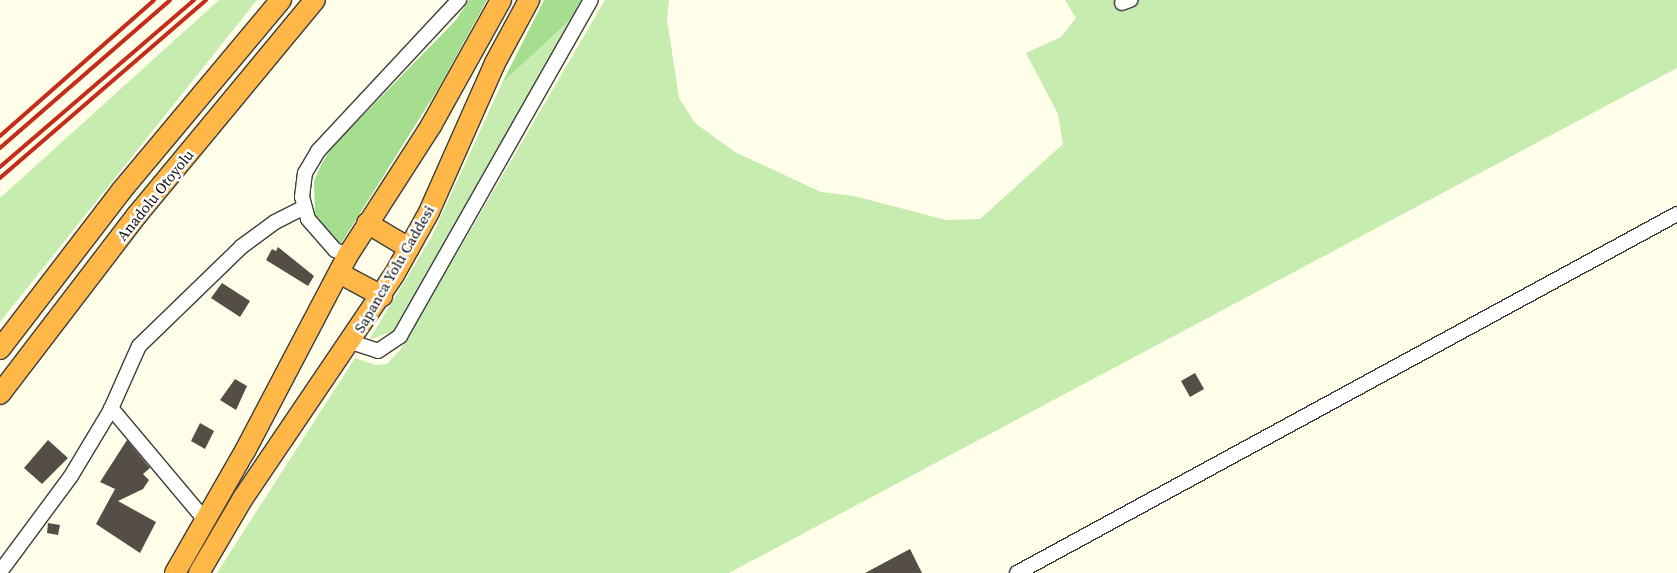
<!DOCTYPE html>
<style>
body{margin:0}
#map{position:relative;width:1677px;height:573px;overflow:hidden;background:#fffee9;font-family:"Source Serif 4",serif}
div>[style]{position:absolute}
.green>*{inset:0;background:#c6ecb0}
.forest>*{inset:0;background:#a6de8f}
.building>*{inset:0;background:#554e47}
.roads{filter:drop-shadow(1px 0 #3e3e3e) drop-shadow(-1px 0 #3e3e3e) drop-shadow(0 1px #3e3e3e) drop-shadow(0 -1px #3e3e3e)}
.minor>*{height:14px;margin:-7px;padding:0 7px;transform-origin:7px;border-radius:7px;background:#fff}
.highway>*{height:20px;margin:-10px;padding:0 10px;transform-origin:10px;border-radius:10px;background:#ffb847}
.rail>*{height:4px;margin:-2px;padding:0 2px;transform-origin:2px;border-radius:2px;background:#c52c1a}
span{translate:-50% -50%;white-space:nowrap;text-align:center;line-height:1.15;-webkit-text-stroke:5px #fff;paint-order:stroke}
.street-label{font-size:15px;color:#0b0b0b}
</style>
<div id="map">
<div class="green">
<i style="clip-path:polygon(219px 0,257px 0,0 322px,0 198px)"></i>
<i style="clip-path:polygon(605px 0,669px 0,667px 19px,679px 98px,695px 123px,735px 152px,821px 192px,854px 196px,946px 220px,980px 219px,1063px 144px,1058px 114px,1026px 53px,1061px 37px,1076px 18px,1065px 0,1677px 0,1677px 68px,729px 573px,217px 573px,355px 358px,376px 365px,387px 364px,401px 349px)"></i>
<i style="clip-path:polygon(570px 20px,401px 323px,391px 332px,369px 340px,431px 238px,502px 83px)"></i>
</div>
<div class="forest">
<i style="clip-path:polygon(469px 0,487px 0,438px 89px,340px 245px,315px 216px,314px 181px,321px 165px,331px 148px,456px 20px)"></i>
<i style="clip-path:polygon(544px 0,581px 0,570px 20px,502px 83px)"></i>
</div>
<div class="building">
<i style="clip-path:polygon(278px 247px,314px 276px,308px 286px,266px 260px,272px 249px,276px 251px)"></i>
<i style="clip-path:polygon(222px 283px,250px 301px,240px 317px,211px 298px)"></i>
<i style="clip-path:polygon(1195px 373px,1204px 389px,1190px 397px,1181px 381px)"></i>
<i style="clip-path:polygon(235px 379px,247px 386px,236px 410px,220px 400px)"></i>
<i style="clip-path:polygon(200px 423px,214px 431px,205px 449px,191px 441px)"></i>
<i style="clip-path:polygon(48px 440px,68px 458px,42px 484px,24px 468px)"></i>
<i style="clip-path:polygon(127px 440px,150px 468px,143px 474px,149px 480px,143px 489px,118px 501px,156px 522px,140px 553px,96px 524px,115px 489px,100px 482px)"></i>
<i style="clip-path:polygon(48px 523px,60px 525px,58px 535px,47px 533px)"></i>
<i style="clip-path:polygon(910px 549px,922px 573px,865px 573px)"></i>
</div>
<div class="roads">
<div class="minor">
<i style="left:1122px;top:3px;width:9px;rotate:-21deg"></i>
<i style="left:348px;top:255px;width:14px;rotate:-159deg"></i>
<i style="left:335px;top:250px;width:41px;rotate:-131.1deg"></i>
<i style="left:308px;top:219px;width:23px;rotate:-105deg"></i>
<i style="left:302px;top:197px;width:24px;rotate:-83deg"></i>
<i style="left:305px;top:173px;width:26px;rotate:-59deg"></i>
<i style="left:318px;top:151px;width:207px;rotate:-47deg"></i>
<i style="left:351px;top:342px;width:28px;rotate:18deg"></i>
<i style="left:378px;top:351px;width:27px;rotate:-34deg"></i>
<i style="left:400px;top:336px;width:386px;rotate:-60.4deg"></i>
<i style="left:111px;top:408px;width:146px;rotate:50deg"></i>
<i style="left:0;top:572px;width:119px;rotate:-53.5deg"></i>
<i style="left:71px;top:476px;width:76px;rotate:-59deg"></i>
<i style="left:110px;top:411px;width:71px;rotate:-66deg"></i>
<i style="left:139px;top:346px;width:142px;rotate:-44.1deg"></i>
<i style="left:241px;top:247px;width:42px;rotate:-36.3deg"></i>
<i style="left:275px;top:222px;width:31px;rotate:-27deg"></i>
<i style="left:1017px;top:573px;width:751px;rotate:-28.54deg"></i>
</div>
<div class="highway">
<i style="left:367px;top:223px;width:49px;rotate:30.8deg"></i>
<i style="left:339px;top:273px;width:49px;rotate:28.1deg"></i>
<i style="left:0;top:349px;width:200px;rotate:-52.5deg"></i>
<i style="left:122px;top:190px;width:248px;rotate:-50.1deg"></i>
<i style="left:0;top:394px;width:225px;rotate:-52.6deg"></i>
<i style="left:137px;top:215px;width:279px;rotate:-50.4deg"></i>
<i style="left:175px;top:573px;width:141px;rotate:-60.2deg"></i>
<i style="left:245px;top:451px;width:221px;rotate:-62.3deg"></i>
<i style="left:348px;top:255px;width:156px;rotate:-57.3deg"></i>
<i style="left:432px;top:124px;width:142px;rotate:-60.9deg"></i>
<i style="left:199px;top:573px;width:87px;rotate:-59.6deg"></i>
<i style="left:243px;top:498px;width:269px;rotate:-55.9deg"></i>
<i style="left:394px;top:275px;width:72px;rotate:-60.9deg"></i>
<i style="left:429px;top:212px;width:163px;rotate:-66.1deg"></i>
<i style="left:495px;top:63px;width:72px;rotate:-61.6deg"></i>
</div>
</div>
<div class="rail">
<i style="left:0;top:136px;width:205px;rotate:-41.4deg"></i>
<i style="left:0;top:148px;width:225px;rotate:-41deg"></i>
<i style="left:0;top:167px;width:256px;rotate:-40.7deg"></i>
<i style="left:0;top:178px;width:272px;rotate:-40.8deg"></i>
</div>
<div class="street-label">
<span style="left:155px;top:195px;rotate:-51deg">Anadolu Otoyolu</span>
<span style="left:394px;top:269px;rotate:-60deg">Sapanca Yolu Caddesi</span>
</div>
</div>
